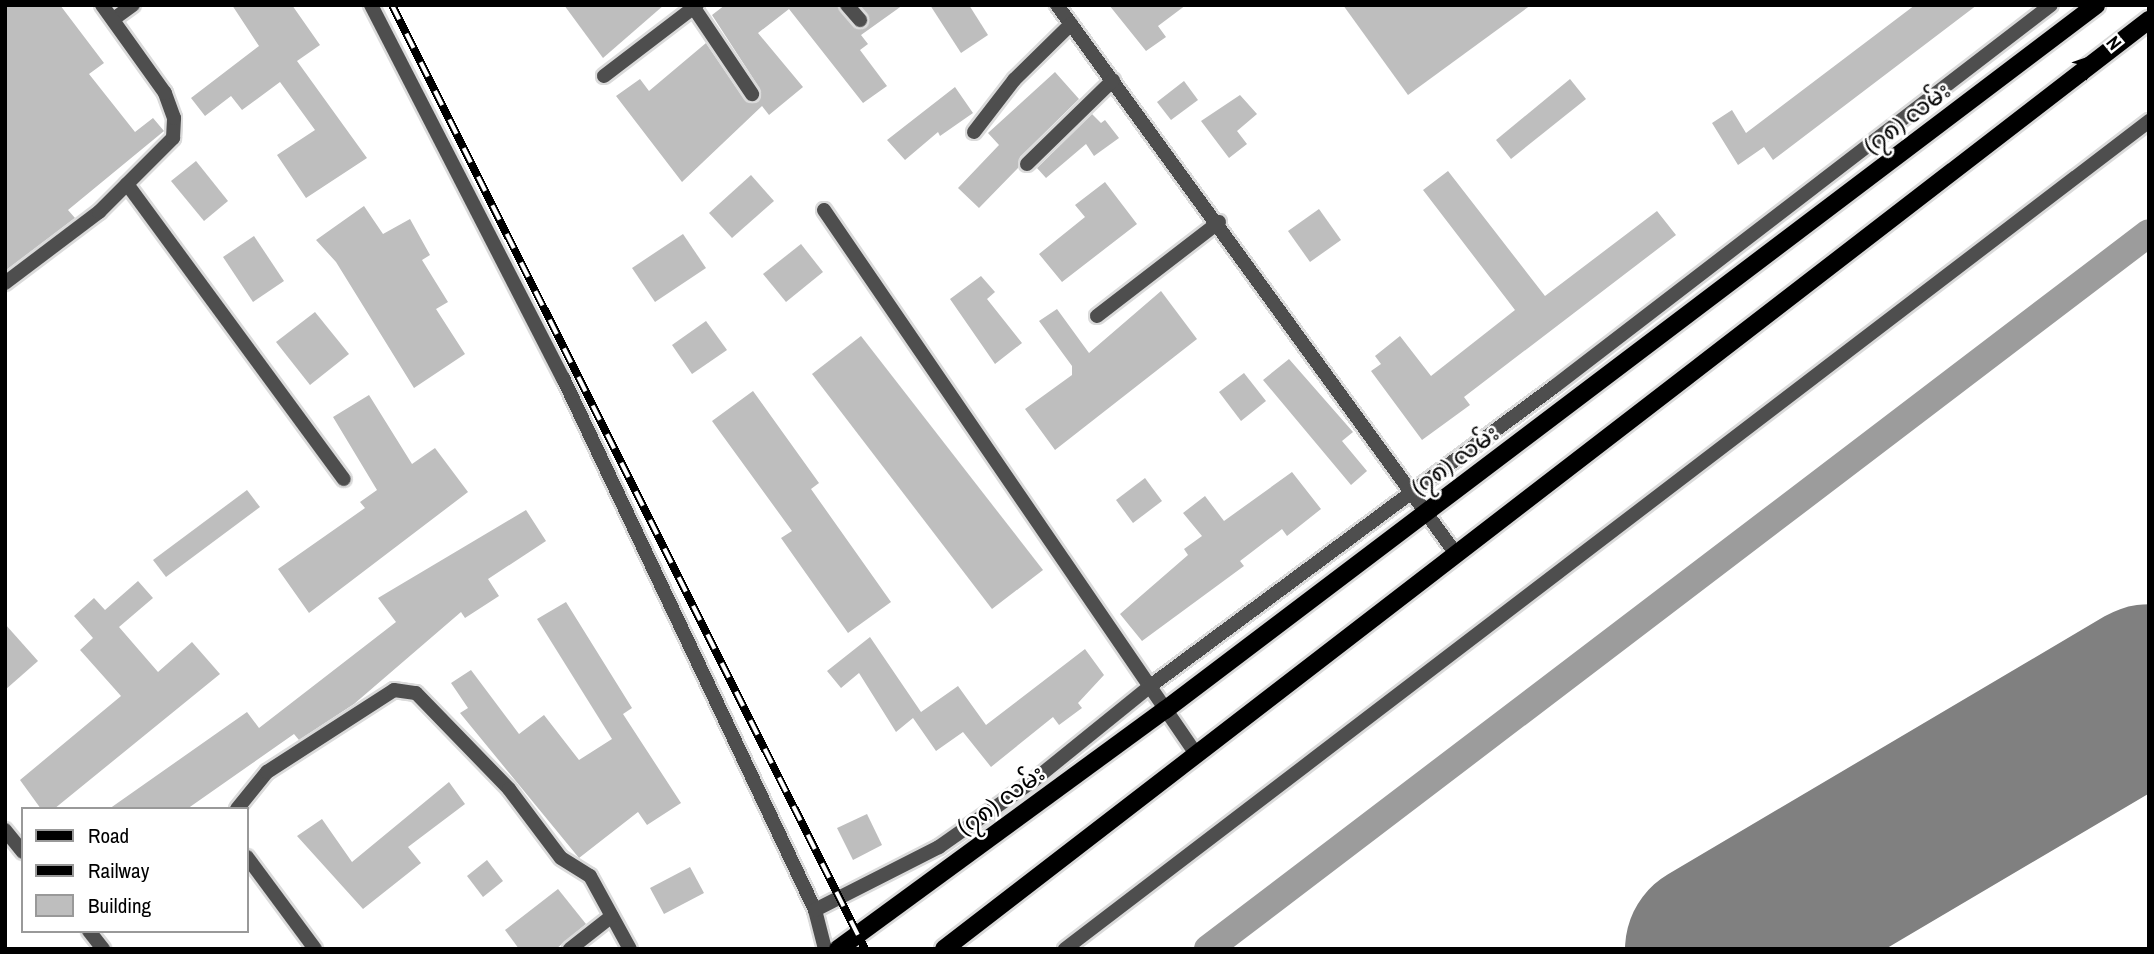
<!DOCTYPE html>
<meta charset="utf-8">
<style>
body{margin:0}
#map{position:relative;width:2154px;height:954px;overflow:hidden;background:#fff;font-family:"Archivo Narrow","Noto Sans Myanmar",sans-serif}
div>[style]{position:absolute}
.canal>*{height:28px;margin:-14px;padding:0 14px;transform-origin:14px;border-radius:14px;background:#9c9c9c}
.runway>*{height:175px;margin:-87.5px;padding:0 87.5px;transform-origin:87.5px;border-radius:87.5px;background:#808080}
.building>*{inset:0;background:#bebebe}
.roads{filter:drop-shadow(2px 0 #dbdbdb) drop-shadow(-2px 0 #dbdbdb) drop-shadow(0 2px #dbdbdb) drop-shadow(0 -2px #dbdbdb)}
.minor>*{height:14px;margin:-7px;padding:0 7px;transform-origin:7px;border-radius:7px;background:#4e4e4e}
.primary>*{height:18px;margin:-9px;padding:0 9px;transform-origin:9px;border-radius:9px;background:#000}
.rail>*{height:8px;margin-top:-4px;transform-origin:0;background:repeating-linear-gradient(90deg,#fff 0 16px,#000 0 32px);box-sizing:border-box;border-block:2px solid #000}
span{translate:-50% -50%;white-space:nowrap;text-align:center;line-height:1.15;-webkit-text-stroke:5px #fff;paint-order:stroke}
.street-label{font-size:24px;color:#000}
.frame{position:absolute;inset:0;border:7px solid #000;pointer-events:none}
.legend{position:absolute;left:21px;top:807px;width:228px;height:126px;box-sizing:border-box;background:#fff;border:2px solid #999;margin:0;padding:9px 12px;list-style:none;font-size:21px;color:#000}
.legend li{display:flex;align-items:center;gap:14px;height:35px}
.legend b{width:35px;border:2px solid #999}
.north{position:absolute;left:2063px;top:21px;width:70px;height:70px;-webkit-text-stroke:5px #fff;paint-order:stroke;rotate:51deg;font-size:19px;font-weight:700;line-height:28px;text-align:center;color:#000}
.north::after{content:'';display:block;margin:auto;width:24px;height:32px;background:#000;clip-path:polygon(50% 0,100% 100%,50% 72%,0 100%)}
</style>
<div id="map">
<div class="canal">
<i style="left:1208px;top:949px;width:1182px;rotate:-37.27deg"></i>
</div>
<div class="runway">
<i style="left:1712px;top:949px;width:507px;rotate:-30.56deg"></i>
</div>
<div class="building">
<i style="clip-path:polygon(5px 5px,60px 5px,104px 63px,89px 74px,135px 132px,153px 118px,164px 131px,68px 210px,75px 218px,5px 271px)"></i>
<i style="clip-path:polygon(232px 5px,292px 5px,320px 45px,297px 61px,367px 158px,306px 198px,277px 155px,315px 130px,280px 82px,242px 110px,231px 96px,205px 116px,191px 98px,259px 46px)"></i>
<i style="clip-path:polygon(564px 5px,664px 5px,603px 58px)"></i>
<i style="clip-path:polygon(725px 5px,838px 5px,861px 29px,869px 19px,860px 5px,903px 5px,861px 35px,868px 44px,860px 50px,887px 86px,863px 103px,789px 9px,758px 33px,803px 87px,769px 115px,762px 106px,682px 182px,616px 96px,640px 79px,649px 91px,706px 43px,744px 99px,758px 102px,760px 89px,712px 15px)"></i>
<i style="clip-path:polygon(930px 5px,969px 5px,988px 35px,961px 53px)"></i>
<i style="clip-path:polygon(1109px 5px,1186px 5px,1158px 26px,1166px 37px,1146px 51px)"></i>
<i style="clip-path:polygon(1343px 5px,1531px 5px,1408px 95px)"></i>
<i style="clip-path:polygon(1915px 5px,1977px 5px,1773px 160px,1764px 147px,1738px 165px,1712px 123px,1732px 110px,1746px 133px)"></i>
<i style="clip-path:polygon(1055px 72px,1079px 99px,1020px 157px,1018px 168px,979px 208px,958px 188px,999px 145px,988px 133px)"></i>
<i style="clip-path:polygon(1570px 79px,1586px 99px,1511px 159px,1496px 140px)"></i>
<i style="clip-path:polygon(1184px 81px,1198px 100px,1171px 120px,1157px 102px)"></i>
<i style="clip-path:polygon(955px 87px,973px 113px,940px 136px,938px 132px,905px 160px,887px 140px)"></i>
<i style="clip-path:polygon(1240px 95px,1257px 114px,1237px 131px,1247px 144px,1229px 158px,1201px 121px)"></i>
<i style="clip-path:polygon(1092px 114px,1101px 123px,1105px 120px,1119px 138px,1094px 156px,1086px 144px,1046px 178px,1037px 168px)"></i>
<i style="clip-path:polygon(196px 161px,228px 201px,204px 221px,171px 181px)"></i>
<i style="clip-path:polygon(1448px 171px,1545px 296px,1657px 211px,1676px 235px,1464px 397px,1470px 405px,1422px 440px,1371px 371px,1381px 364px,1375px 356px,1400px 336px,1431px 376px,1515px 310px,1423px 190px)"></i>
<i style="clip-path:polygon(751px 175px,774px 201px,732px 238px,709px 213px)"></i>
<i style="clip-path:polygon(1105px 182px,1137px 224px,1062px 282px,1039px 254px,1085px 217px,1075px 205px)"></i>
<i style="clip-path:polygon(364px 206px,383px 234px,410px 219px,430px 255px,422px 260px,448px 302px,436px 309px,465px 354px,414px 388px,336px 262px,316px 240px)"></i>
<i style="clip-path:polygon(1319px 209px,1341px 240px,1310px 262px,1288px 231px)"></i>
<i style="clip-path:polygon(683px 234px,706px 268px,655px 302px,632px 268px)"></i>
<i style="clip-path:polygon(254px 236px,284px 281px,253px 302px,223px 257px)"></i>
<i style="clip-path:polygon(801px 244px,823px 272px,786px 302px,763px 274px)"></i>
<i style="clip-path:polygon(981px 276px,995px 292px,987px 299px,1022px 343px,995px 364px,950px 299px)"></i>
<i style="clip-path:polygon(1161px 291px,1197px 339px,1055px 450px,1025px 409px,1072px 375px,1072px 366px,1039px 321px,1057px 309px,1089px 353px)"></i>
<i style="clip-path:polygon(315px 312px,349px 354px,310px 385px,276px 342px)"></i>
<i style="clip-path:polygon(706px 321px,727px 350px,692px 374px,672px 345px)"></i>
<i style="clip-path:polygon(861px 336px,1043px 570px,992px 609px,812px 374px)"></i>
<i style="clip-path:polygon(1289px 359px,1353px 432px,1342px 441px,1367px 471px,1351px 485px,1263px 380px)"></i>
<i style="clip-path:polygon(1244px 373px,1266px 401px,1241px 421px,1219px 392px)"></i>
<i style="clip-path:polygon(753px 391px,819px 483px,811px 489px,891px 602px,848px 633px,781px 538px,792px 531px,712px 421px)"></i>
<i style="clip-path:polygon(369px 395px,412px 464px,435px 448px,468px 492px,309px 613px,278px 569px,365px 508px,360px 502px,377px 490px,333px 417px)"></i>
<i style="clip-path:polygon(1292px 472px,1321px 509px,1287px 536px,1282px 529px,1240px 561px,1244px 566px,1142px 641px,1120px 614px,1188px 555px,1184px 549px,1202px 536px,1183px 513px,1205px 496px,1224px 521px)"></i>
<i style="clip-path:polygon(1145px 478px,1162px 501px,1133px 523px,1116px 500px)"></i>
<i style="clip-path:polygon(247px 490px,260px 507px,166px 577px,153px 560px)"></i>
<i style="clip-path:polygon(526px 510px,546px 541px,488px 579px,499px 596px,465px 618px,461px 612px,354px 704px,299px 740px,294px 734px,187px 809px,109px 809px,247px 712px,259px 728px,396px 622px,378px 598px)"></i>
<i style="clip-path:polygon(138px 581px,153px 598px,119px 627px,158px 672px,192px 642px,220px 674px,54px 809px,41px 809px,20px 780px,121px 696px,80px 650px,93px 638px,74px 616px,94px 598px,105px 610px)"></i>
<i style="clip-path:polygon(566px 602px,632px 708px,623px 714px,681px 803px,647px 825px,638px 812px,579px 858px,460px 713px,468px 708px,451px 683px,471px 670px,519px 734px,544px 715px,579px 760px,612px 739px,537px 619px)"></i>
<i style="clip-path:polygon(5px 624px,38px 661px,5px 690px)"></i>
<i style="clip-path:polygon(870px 637px,921px 712px,958px 686px,986px 725px,1085px 649px,1104px 675px,1078px 703px,1082px 708px,1059px 725px,1053px 717px,991px 767px,963px 732px,936px 751px,913px 718px,896px 732px,859px 673px,841px 688px,827px 671px)"></i>
<i style="clip-path:polygon(449px 782px,465px 804px,408px 847px,421px 863px,363px 909px,297px 836px,322px 819px,352px 862px)"></i>
<i style="clip-path:polygon(867px 814px,882px 845px,853px 860px,837px 828px)"></i>
<i style="clip-path:polygon(487px 860px,503px 881px,483px 897px,467px 876px)"></i>
<i style="clip-path:polygon(690px 867px,704px 893px,664px 914px,650px 888px)"></i>
<i style="clip-path:polygon(558px 889px,586px 924px,556px 949px,519px 949px,505px 930px)"></i>
</div>
<div class="roads">
<div class="minor">
<i style="left:371px;top:5px;width:420px;rotate:62.8deg"></i>
<i style="left:563px;top:378px;width:589px;rotate:64.65deg"></i>
<i style="left:815px;top:910px;width:40px;rotate:75.6deg"></i>
<i style="left:847px;top:5px;width:20px;rotate:49deg"></i>
<i style="left:1057px;top:5px;width:679px;rotate:53.99deg"></i>
<i style="left:694px;top:8px;width:104px;rotate:56deg"></i>
<i style="left:115px;top:18px;width:22px;rotate:-36deg"></i>
<i style="left:604px;top:76px;width:117px;rotate:-37.4deg"></i>
<i style="left:974px;top:132px;width:66px;rotate:-52.4deg"></i>
<i style="left:1014px;top:80px;width:80px;rotate:-44.5deg"></i>
<i style="left:1027px;top:164px;width:120px;rotate:-44.3deg"></i>
<i style="left:127px;top:184px;width:366px;rotate:53.7deg"></i>
<i style="left:824px;top:210px;width:659px;rotate:55.63deg"></i>
<i style="left:5px;top:283px;width:118px;rotate:-37.1deg"></i>
<i style="left:99px;top:212px;width:105px;rotate:-45deg"></i>
<i style="left:173px;top:138px;width:20px;rotate:-87deg"></i>
<i style="left:174px;top:118px;width:27px;rotate:-110deg"></i>
<i style="left:165px;top:93px;width:108px;rotate:-125.6deg"></i>
<i style="left:1097px;top:316px;width:154px;rotate:-37.6deg"></i>
<i style="left:237px;top:809px;width:48px;rotate:-51deg"></i>
<i style="left:267px;top:772px;width:151px;rotate:-32.8deg"></i>
<i style="left:394px;top:690px;width:22px;rotate:8deg"></i>
<i style="left:416px;top:693px;width:134px;rotate:45.9deg"></i>
<i style="left:509px;top:789px;width:86px;rotate:53deg"></i>
<i style="left:561px;top:858px;width:34px;rotate:32deg"></i>
<i style="left:590px;top:876px;width:83px;rotate:61.3deg"></i>
<i style="left:5px;top:830px;width:28px;rotate:51deg"></i>
<i style="left:247px;top:857px;width:114px;rotate:53.5deg"></i>
<i style="left:815px;top:910px;width:139px;rotate:-26.9deg"></i>
<i style="left:939px;top:847px;width:115px;rotate:-35.1deg"></i>
<i style="left:1033px;top:781px;width:149px;rotate:-39deg"></i>
<i style="left:1149px;top:687px;width:505px;rotate:-36.55deg"></i>
<i style="left:1555px;top:386px;width:625px;rotate:-37.53deg"></i>
<i style="left:89px;top:931px;width:23px;rotate:52deg"></i>
<i style="left:570px;top:949px;width:53px;rotate:-38.2deg"></i>
<i style="left:1065px;top:949px;width:1364px;rotate:-37.37deg"></i>
</div>
<div class="primary">
<i style="left:838px;top:949px;width:405px;rotate:-36.2deg"></i>
<i style="left:1165px;top:710px;width:1168px;rotate:-37.13deg"></i>
<i style="left:944px;top:949px;width:1522px;rotate:-37.63deg"></i>
</div>
</div>
<div class="rail">
<i style="left:392px;top:5px;width:1056px;rotate:63.39deg"></i>
</div>
<div class="street-label">
<span style="left:1907px;top:118px;rotate:-37deg">(၇၈) လမ်း</span>
<span style="left:1455px;top:460px;rotate:-36deg">(၇၈) လမ်း</span>
<span style="left:1001px;top:800px;rotate:-36deg">(၇၈) လမ်း</span>
</div>
<div class="frame"></div>
<ul class="legend">
<li><b style="height:9px;background:#000"></b>Road</li>
<li><b style="height:9px;background:#000"></b>Railway</li>
<li><b style="height:19px;background:#bebebe"></b>Building</li>
</ul>
<div class="north">N</div>
</div>
